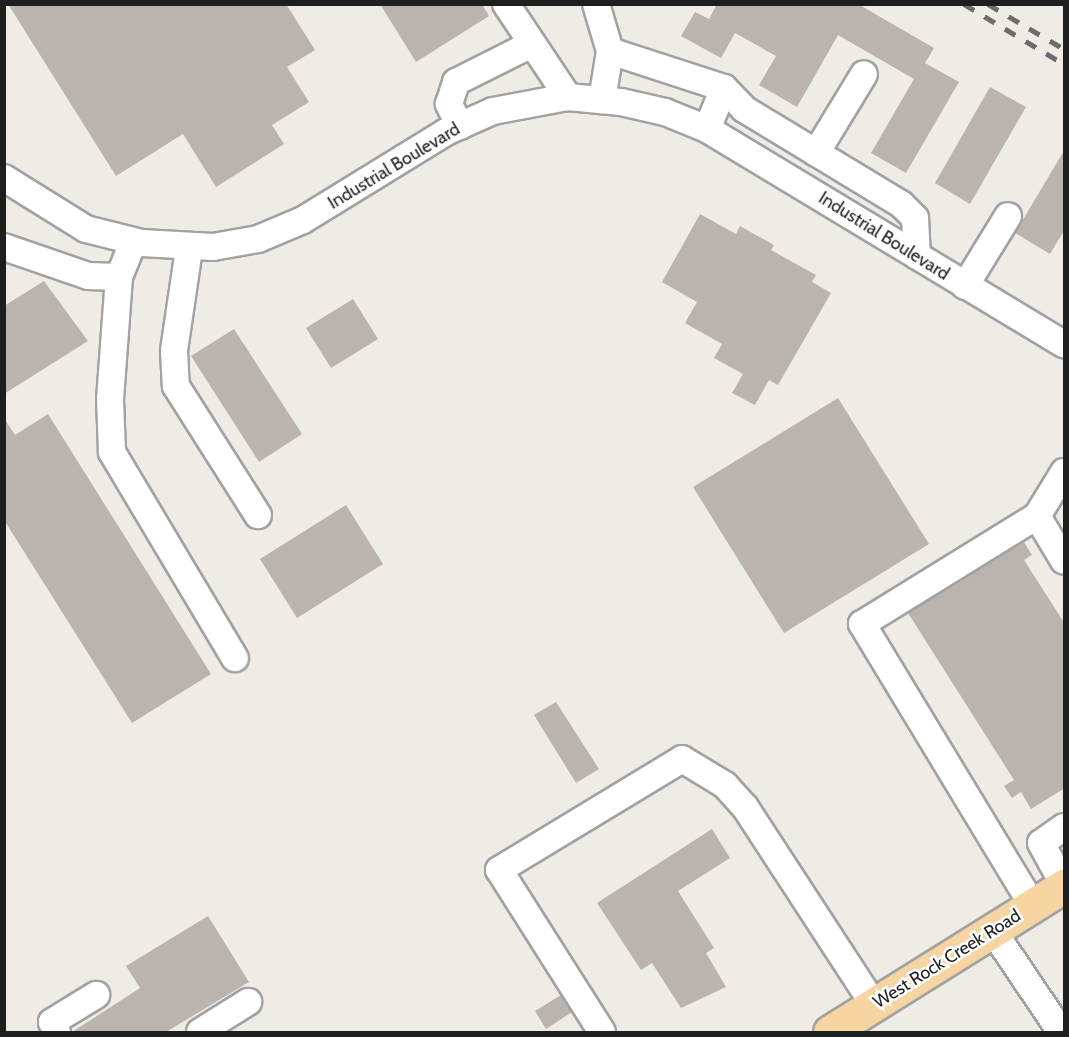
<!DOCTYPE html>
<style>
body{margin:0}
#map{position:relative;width:1069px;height:1037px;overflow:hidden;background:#eeece5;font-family:Cabin,sans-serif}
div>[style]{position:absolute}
.building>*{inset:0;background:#bbb4ae}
.roads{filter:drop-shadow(2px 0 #a2a2a2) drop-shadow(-2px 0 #a2a2a2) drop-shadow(0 2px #a2a2a2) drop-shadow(0 -2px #a2a2a2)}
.minor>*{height:26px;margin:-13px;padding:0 13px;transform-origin:13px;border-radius:13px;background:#fff}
.major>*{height:33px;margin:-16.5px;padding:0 16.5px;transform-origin:16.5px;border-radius:16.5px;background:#f6d5a3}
.rail>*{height:4.5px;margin-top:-2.25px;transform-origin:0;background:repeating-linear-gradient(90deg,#6c6c6c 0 12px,transparent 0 24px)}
span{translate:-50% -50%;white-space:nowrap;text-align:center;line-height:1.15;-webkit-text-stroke:5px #fff;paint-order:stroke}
.street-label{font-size:18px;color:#1e1e1e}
.frame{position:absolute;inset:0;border:6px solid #1e1e1e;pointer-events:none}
</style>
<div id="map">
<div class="building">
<i style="clip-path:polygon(8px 4px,286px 4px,315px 50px,287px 67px,309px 102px,272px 125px,284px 144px,216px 187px,183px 134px,116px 176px)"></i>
<i style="clip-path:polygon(380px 4px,482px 4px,489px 16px,416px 62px)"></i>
<i style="clip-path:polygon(717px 4px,858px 4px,934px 48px,925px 63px,959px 82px,906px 173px,871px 153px,914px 79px,838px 35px,797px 107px,759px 85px,776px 56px,735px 33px,721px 58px,681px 36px,695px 12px,709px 19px)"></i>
<i style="clip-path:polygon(990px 87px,1026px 107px,970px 204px,935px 183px)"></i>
<i style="clip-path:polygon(1065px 149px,1065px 229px,1050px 254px,1015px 233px)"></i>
<i style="clip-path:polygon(700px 214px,736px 234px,740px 226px,774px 245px,771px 250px,816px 275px,812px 282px,831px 293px,778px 385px,769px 380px,755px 405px,732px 393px,743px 374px,714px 358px,722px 344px,685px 323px,697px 302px,662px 282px)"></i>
<i style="clip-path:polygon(44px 281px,88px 341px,4px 394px,4px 306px)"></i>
<i style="clip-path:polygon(353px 299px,378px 339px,331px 368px,306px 328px)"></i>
<i style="clip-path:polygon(234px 329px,302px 434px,259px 462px,191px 356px)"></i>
<i style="clip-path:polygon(838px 398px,929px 544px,784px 633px,693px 487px)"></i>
<i style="clip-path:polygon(48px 414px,211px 674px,132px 723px,4px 520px,4px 418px,15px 435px)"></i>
<i style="clip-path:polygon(346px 505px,383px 564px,297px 618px,260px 559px)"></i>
<i style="clip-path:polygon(1024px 542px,1032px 555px,1024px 560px,1065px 624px,1065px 788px,1031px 809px,1021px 792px,1012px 798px,1004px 786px,1014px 780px,908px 613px)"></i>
<i style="clip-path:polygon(556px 702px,599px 769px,576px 783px,534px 715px)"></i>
<i style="clip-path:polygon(712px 829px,730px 858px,678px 891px,714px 948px,706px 953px,726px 987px,681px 1008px,652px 963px,641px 970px,597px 903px)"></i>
<i style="clip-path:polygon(208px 916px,249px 982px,166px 1032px,72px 1032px,140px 988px,126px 966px)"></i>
<i style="clip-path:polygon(561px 995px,572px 1012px,546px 1029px,535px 1011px)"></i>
</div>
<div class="roads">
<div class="minor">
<i style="left:506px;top:4px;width:112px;rotate:56.3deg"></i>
<i style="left:596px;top:4px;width:49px;rotate:73.4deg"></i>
<i style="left:610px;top:51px;width:50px;rotate:99.3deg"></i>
<i style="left:610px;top:51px;width:120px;rotate:18deg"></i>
<i style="left:724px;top:88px;width:44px;rotate:112.5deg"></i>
<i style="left:724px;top:88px;width:29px;rotate:46deg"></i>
<i style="left:744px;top:109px;width:184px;rotate:31.2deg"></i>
<i style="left:901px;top:204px;width:20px;rotate:45deg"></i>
<i style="left:915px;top:218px;width:38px;rotate:87deg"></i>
<i style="left:460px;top:126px;width:25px;rotate:-117deg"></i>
<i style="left:449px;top:104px;width:23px;rotate:-72deg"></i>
<i style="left:456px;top:82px;width:85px;rotate:-26.6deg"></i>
<i style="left:816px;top:153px;width:92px;rotate:-58.7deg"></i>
<i style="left:4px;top:178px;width:97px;rotate:31.9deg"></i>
<i style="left:86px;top:229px;width:58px;rotate:14deg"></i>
<i style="left:142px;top:243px;width:71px;rotate:3.2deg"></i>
<i style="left:213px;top:247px;width:46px;rotate:-10.1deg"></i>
<i style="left:258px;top:239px;width:49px;rotate:-22.9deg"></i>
<i style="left:303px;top:220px;width:168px;rotate:-31.6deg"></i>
<i style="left:446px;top:132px;width:51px;rotate:-24.1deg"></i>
<i style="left:493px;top:111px;width:76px;rotate:-10.6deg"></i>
<i style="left:568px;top:97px;width:53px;rotate:5.4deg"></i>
<i style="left:621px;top:102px;width:45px;rotate:12.8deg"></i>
<i style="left:665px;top:112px;width:45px;rotate:22deg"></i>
<i style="left:707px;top:129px;width:417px;rotate:31.1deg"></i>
<i style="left:4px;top:247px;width:89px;rotate:19deg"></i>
<i style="left:88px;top:276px;width:31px;rotate:2deg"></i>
<i style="left:119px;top:277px;width:38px;rotate:-68deg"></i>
<i style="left:189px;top:249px;width:103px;rotate:98.4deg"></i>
<i style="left:174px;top:351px;width:35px;rotate:87deg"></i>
<i style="left:176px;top:386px;width:153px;rotate:57.6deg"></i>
<i style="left:119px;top:277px;width:122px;rotate:94.2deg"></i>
<i style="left:110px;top:399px;width:53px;rotate:87.8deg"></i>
<i style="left:112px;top:452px;width:240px;rotate:59.2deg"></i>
<i style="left:965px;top:286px;width:82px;rotate:-58.4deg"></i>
<i style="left:1064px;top:472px;width:52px;rotate:121.5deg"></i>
<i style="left:1037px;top:516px;width:52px;rotate:59deg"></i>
<i style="left:1064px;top:827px;width:28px;rotate:145deg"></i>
<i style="left:1041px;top:843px;width:48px;rotate:61.3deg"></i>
<i style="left:1033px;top:906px;width:330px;rotate:-121.2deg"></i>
<i style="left:862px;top:624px;width:206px;rotate:-31.7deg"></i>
<i style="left:993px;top:931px;width:122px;rotate:56deg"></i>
<i style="left:57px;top:1032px;width:11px;rotate:-117deg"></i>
<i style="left:52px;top:1022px;width:52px;rotate:-31.5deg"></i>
<i style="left:200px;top:1032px;width:57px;rotate:-32deg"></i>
<i style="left:602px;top:1032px;width:192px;rotate:-122.4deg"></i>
<i style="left:499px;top:870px;width:214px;rotate:-31.2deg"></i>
<i style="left:682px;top:759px;width:50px;rotate:31.2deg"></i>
<i style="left:725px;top:785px;width:30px;rotate:48deg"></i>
<i style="left:745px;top:807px;width:236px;rotate:56.9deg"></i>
</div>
<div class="major">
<i style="left:830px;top:1032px;width:276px;rotate:-32deg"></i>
</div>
</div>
<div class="rail">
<i style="left:964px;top:4px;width:117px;rotate:31deg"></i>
<i style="left:988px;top:4px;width:88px;rotate:30.6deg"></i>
</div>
<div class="street-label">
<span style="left:394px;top:166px;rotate:-31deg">Industrial Boulevard</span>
<span style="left:884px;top:236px;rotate:32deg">Industrial Boulevard</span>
<span style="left:947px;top:959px;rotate:-32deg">West Rock Creek Road</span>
</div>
<div class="frame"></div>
</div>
